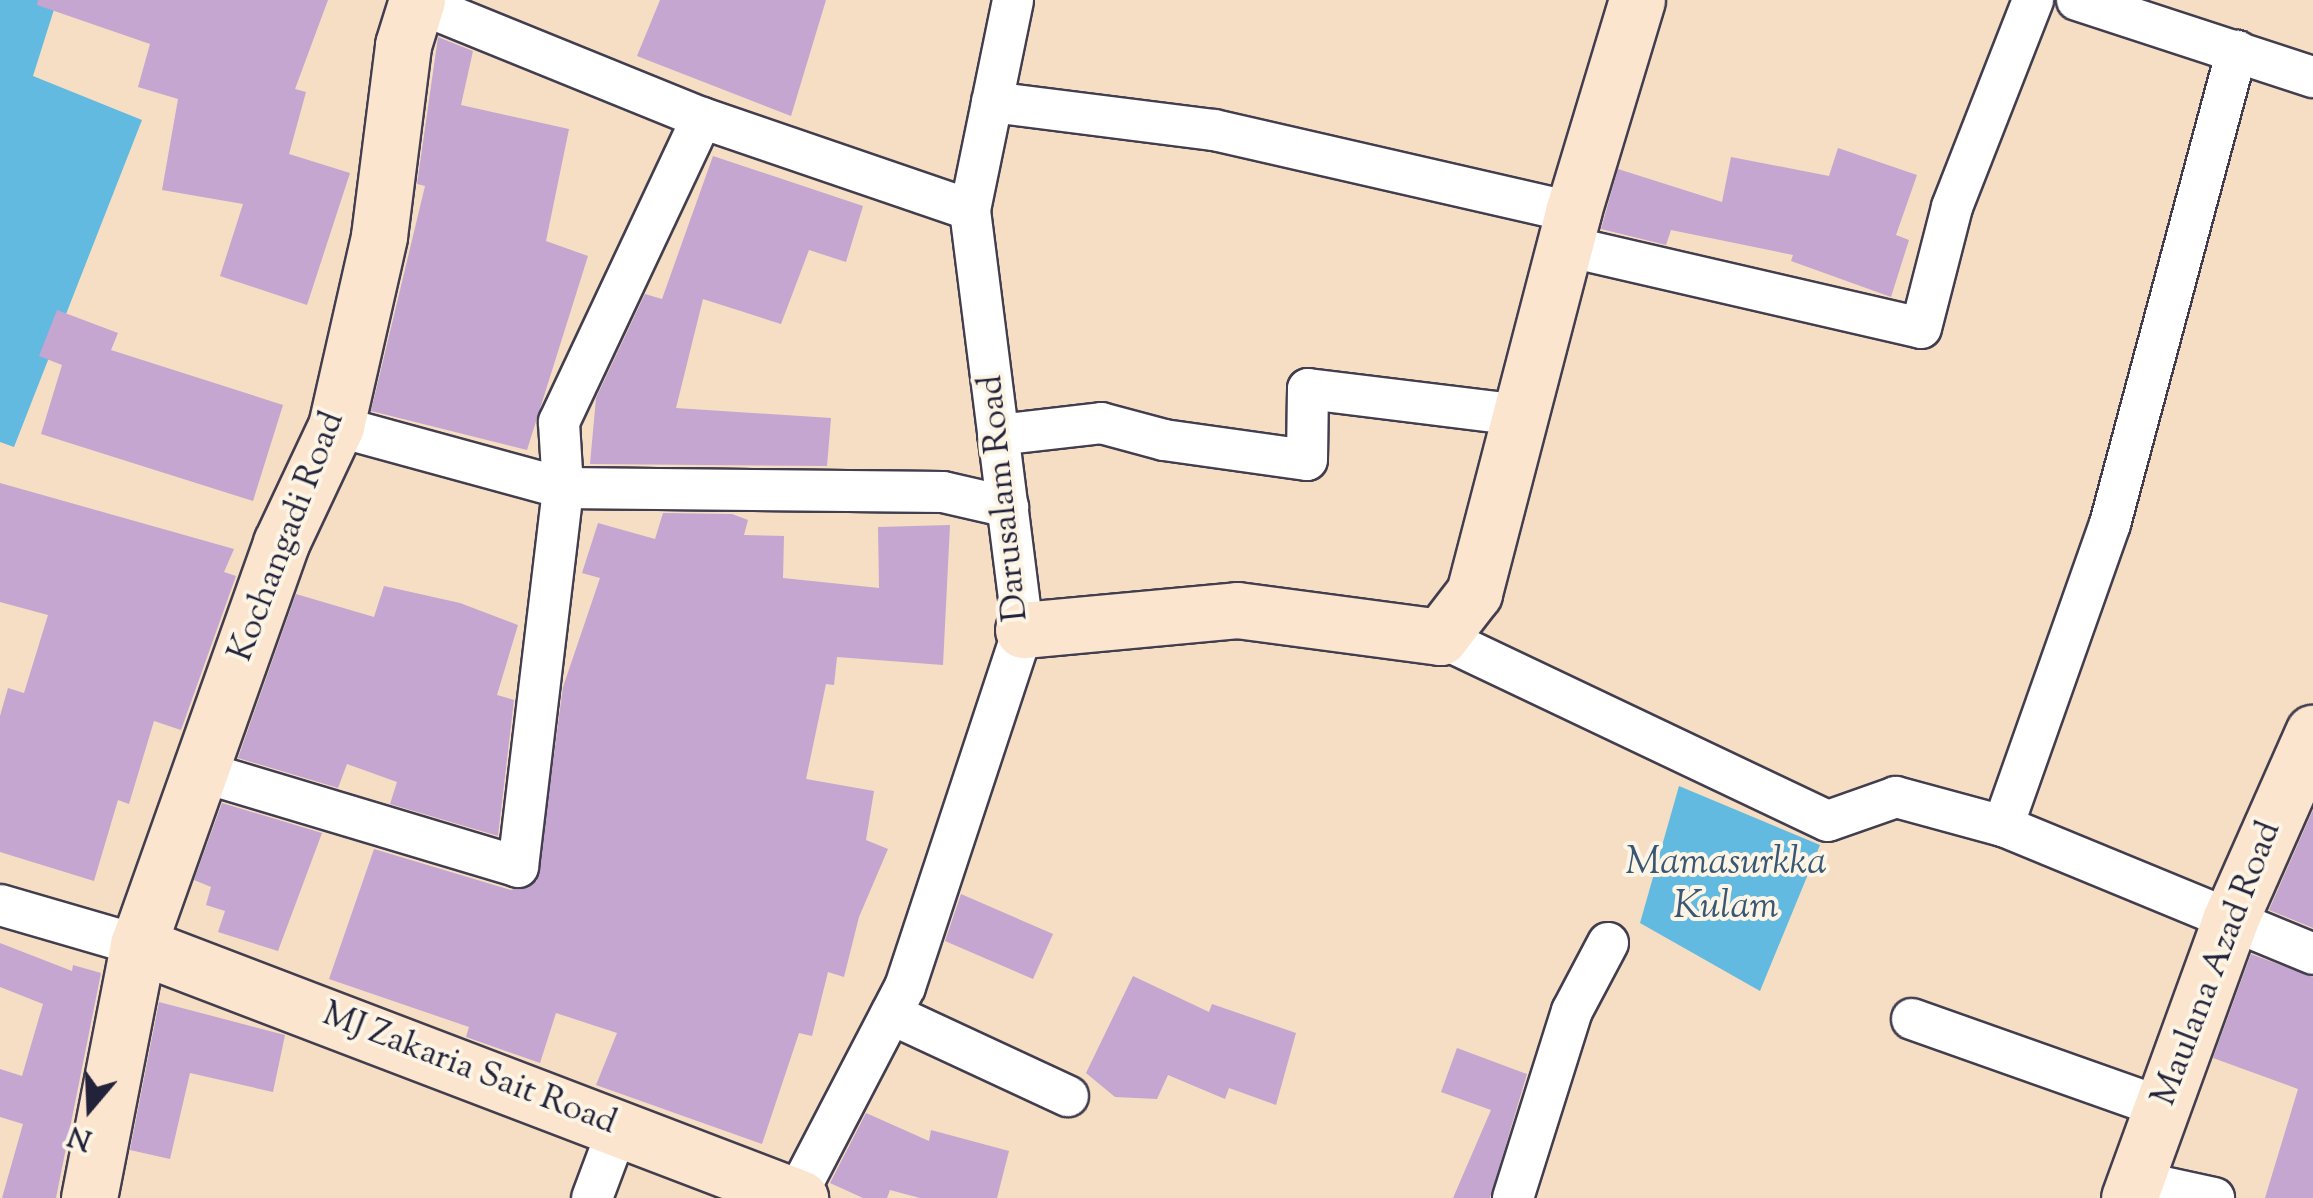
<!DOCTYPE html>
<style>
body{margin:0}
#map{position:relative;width:2313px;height:1198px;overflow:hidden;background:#f5dec3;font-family:"Sorts Mill Goudy",serif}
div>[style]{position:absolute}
.water>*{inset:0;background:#63bae0}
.building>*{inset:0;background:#c4a6d0}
.roads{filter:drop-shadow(2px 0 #423e4f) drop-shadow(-2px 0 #423e4f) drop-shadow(0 2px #423e4f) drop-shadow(0 -2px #423e4f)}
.street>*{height:40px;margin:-20px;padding:0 20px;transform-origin:20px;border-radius:20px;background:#fff}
.secondary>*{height:55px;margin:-27.5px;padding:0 27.5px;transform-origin:27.5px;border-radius:27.5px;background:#fce5cf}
span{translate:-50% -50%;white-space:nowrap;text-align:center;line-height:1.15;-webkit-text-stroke:8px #fcf5e5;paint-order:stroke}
.street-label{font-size:35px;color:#22223b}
.water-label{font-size:38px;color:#395775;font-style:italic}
.north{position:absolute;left:40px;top:1058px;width:100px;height:100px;-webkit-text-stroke:8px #fcf5e5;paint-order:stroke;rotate:199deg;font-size:28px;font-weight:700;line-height:40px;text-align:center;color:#22223b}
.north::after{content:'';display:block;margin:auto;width:35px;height:45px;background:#22223b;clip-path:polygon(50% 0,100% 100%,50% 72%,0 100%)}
</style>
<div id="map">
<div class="water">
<i style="clip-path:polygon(0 0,57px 0,33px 76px,142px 120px,14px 447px,0 442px)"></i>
<i style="clip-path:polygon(1679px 786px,1820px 845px,1760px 991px,1640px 923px)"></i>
</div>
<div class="building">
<i style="clip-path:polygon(38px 0,328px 0,295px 89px,306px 92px,289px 154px,350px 173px,307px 305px,220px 276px,243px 204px,162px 190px,178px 99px,138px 87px,150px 44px,37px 5px)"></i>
<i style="clip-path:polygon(660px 0,826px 0,791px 116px,637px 56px)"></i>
<i style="clip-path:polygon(438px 37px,473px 51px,461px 105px,569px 129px,546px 241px,588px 256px,527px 450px,371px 411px,425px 186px,417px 184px)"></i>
<i style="clip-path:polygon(1838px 148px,1917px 175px,1896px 235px,1909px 240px,1891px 297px,1791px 261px,1793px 255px,1671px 230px,1666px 245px,1601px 229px,1618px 169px,1722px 202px,1731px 157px,1829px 176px)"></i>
<i style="clip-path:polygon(713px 156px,863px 206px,846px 262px,809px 250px,781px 324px,703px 299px,676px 408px,831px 418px,827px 466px,590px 464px,596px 398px,645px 294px,662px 299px)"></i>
<i style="clip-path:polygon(57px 310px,118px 333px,111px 350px,283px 405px,253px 501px,41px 434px,62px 365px,39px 356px)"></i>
<i style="clip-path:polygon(0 483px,234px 549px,224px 572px,236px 576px,181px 730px,154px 721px,129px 804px,118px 800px,94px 881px,0 852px,0 716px,8px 688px,24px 693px,48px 615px,0 602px)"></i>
<i style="clip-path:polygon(663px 513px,732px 514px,748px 520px,744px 535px,784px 536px,783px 578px,879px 588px,878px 527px,950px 525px,943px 665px,837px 657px,834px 685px,826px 684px,806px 779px,874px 791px,866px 840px,888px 849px,859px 917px,844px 977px,828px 972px,812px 1036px,799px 1033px,762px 1144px,596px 1085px,617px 1033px,556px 1013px,540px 1063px,466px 1037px,469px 1027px,329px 979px,374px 849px,511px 890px,537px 881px,563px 687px,600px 578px,582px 573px,598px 523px,655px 539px)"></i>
<i style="clip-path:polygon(384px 586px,460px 603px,518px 625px,497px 695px,514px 700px,498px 836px,390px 804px,397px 782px,347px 764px,338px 788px,238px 758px,296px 594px,374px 617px)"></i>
<i style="clip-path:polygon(222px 803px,322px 833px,278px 951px,218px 932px,225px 911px,206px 905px,211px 887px,194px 880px)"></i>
<i style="clip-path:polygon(2313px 810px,2313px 928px,2269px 910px)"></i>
<i style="clip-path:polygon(961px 894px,1053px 934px,1033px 979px,945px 941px)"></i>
<i style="clip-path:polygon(0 943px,72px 971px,73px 965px,101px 973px,56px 1198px,2px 1198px,23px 1124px,0 1117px,0 1069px,22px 1076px,43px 1004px,0 987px)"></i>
<i style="clip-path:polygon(2251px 954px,2313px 977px,2313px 1198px,2265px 1198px,2298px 1089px,2213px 1058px)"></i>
<i style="clip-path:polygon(1133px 976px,1209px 1012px,1212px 1004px,1296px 1033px,1276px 1105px,1229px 1088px,1225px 1099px,1168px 1075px,1157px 1099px,1115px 1097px,1086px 1073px)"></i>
<i style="clip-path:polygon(159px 1002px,285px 1035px,273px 1092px,190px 1073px,170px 1159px,130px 1150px)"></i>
<i style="clip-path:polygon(1457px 1048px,1527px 1074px,1490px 1198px,1453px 1198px,1491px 1110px,1441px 1092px)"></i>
<i style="clip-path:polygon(866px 1113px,929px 1141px,931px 1130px,1009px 1151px,997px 1198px,920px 1198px,890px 1190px,887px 1198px,863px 1198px,830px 1183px)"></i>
</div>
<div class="roads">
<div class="street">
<i style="left:2077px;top:0;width:248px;rotate:18.1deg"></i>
<i style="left:416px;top:2px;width:309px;rotate:22.1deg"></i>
<i style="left:702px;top:118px;width:283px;rotate:18.9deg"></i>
<i style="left:992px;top:102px;width:224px;rotate:7.2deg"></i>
<i style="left:1214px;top:130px;width:368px;rotate:12.9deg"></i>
<i style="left:1566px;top:246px;width:364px;rotate:13deg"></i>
<i style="left:1921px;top:328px;width:125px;rotate:-75.6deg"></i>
<i style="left:1952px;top:207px;width:222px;rotate:-68.6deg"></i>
<i style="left:336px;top:426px;width:235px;rotate:15.3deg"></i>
<i style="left:563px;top:488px;width:380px;rotate:0.6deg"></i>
<i style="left:943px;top:492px;width:67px;rotate:13deg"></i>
<i style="left:998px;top:435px;width:104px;rotate:-6.6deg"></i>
<i style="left:1101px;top:423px;width:65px;rotate:15.1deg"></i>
<i style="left:1164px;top:440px;width:144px;rotate:8deg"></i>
<i style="left:1307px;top:460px;width:71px;rotate:-89.2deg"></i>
<i style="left:1308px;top:389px;width:215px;rotate:7deg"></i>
<i style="left:1440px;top:637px;width:429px;rotate:25.4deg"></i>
<i style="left:1828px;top:821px;width:72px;rotate:-19.4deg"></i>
<i style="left:1896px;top:797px;width:111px;rotate:15.2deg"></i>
<i style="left:2003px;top:826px;width:335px;rotate:22.4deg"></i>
<i style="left:199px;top:771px;width:333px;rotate:16.7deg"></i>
<i style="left:518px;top:867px;width:382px;rotate:-83.2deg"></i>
<i style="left:563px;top:488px;width:66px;rotate:-93.5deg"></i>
<i style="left:559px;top:422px;width:336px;rotate:-64.8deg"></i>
<i style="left:2003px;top:826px;width:320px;rotate:-70.5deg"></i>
<i style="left:2110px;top:524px;width:490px;rotate:-75deg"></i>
<i style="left:0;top:905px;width:144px;rotate:16.2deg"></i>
<i style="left:891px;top:1014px;width:195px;rotate:24.9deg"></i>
<i style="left:1912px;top:1019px;width:264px;rotate:19.5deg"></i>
<i style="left:2136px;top:1181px;width:80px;rotate:12.3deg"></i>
<i style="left:592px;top:1198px;width:77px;rotate:-69.4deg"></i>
<i style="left:795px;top:1198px;width:238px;rotate:-62.5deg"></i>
<i style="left:905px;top:987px;width:376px;rotate:-71.7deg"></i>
<i style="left:1023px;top:630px;width:423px;rotate:-97.2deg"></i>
<i style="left:970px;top:210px;width:214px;rotate:-78.4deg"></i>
<i style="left:1513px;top:1198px;width:196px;rotate:-72.5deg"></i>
<i style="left:1572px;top:1011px;width:77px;rotate:-62.1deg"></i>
</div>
<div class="secondary">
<i style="left:1023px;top:630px;width:215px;rotate:-5.3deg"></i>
<i style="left:1237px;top:610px;width:205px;rotate:7.6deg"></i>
<i style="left:1440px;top:637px;width:56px;rotate:-52.3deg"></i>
<i style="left:1474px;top:593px;width:394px;rotate:-75.4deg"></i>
<i style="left:1573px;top:212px;width:221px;rotate:-73.2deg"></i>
<i style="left:138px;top:945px;width:709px;rotate:20.92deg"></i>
<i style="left:89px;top:1198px;width:258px;rotate:-79deg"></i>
<i style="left:138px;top:945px;width:427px;rotate:-70.4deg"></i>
<i style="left:281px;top:543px;width:129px;rotate:-64.8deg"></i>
<i style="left:336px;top:426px;width:195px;rotate:-77.2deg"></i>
<i style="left:379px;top:236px;width:193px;rotate:-82.8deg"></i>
<i style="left:403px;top:45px;width:47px;rotate:-72.7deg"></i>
<i style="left:2129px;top:1198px;width:296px;rotate:-70deg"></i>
<i style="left:2230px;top:920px;width:205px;rotate:-66.1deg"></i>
</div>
</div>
<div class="street-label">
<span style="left:1005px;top:498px;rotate:-96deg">Darusalam Road</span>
<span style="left:288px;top:537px;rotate:-69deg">Kochangadi Road</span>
<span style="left:2218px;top:964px;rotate:-69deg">Maulana Azad Road</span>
<span style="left:469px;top:1070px;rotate:21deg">MJ Zakaria Sait Road</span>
</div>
<div class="water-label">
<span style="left:1726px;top:887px">Mamasurkka<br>Kulam</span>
</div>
<div class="north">N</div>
</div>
